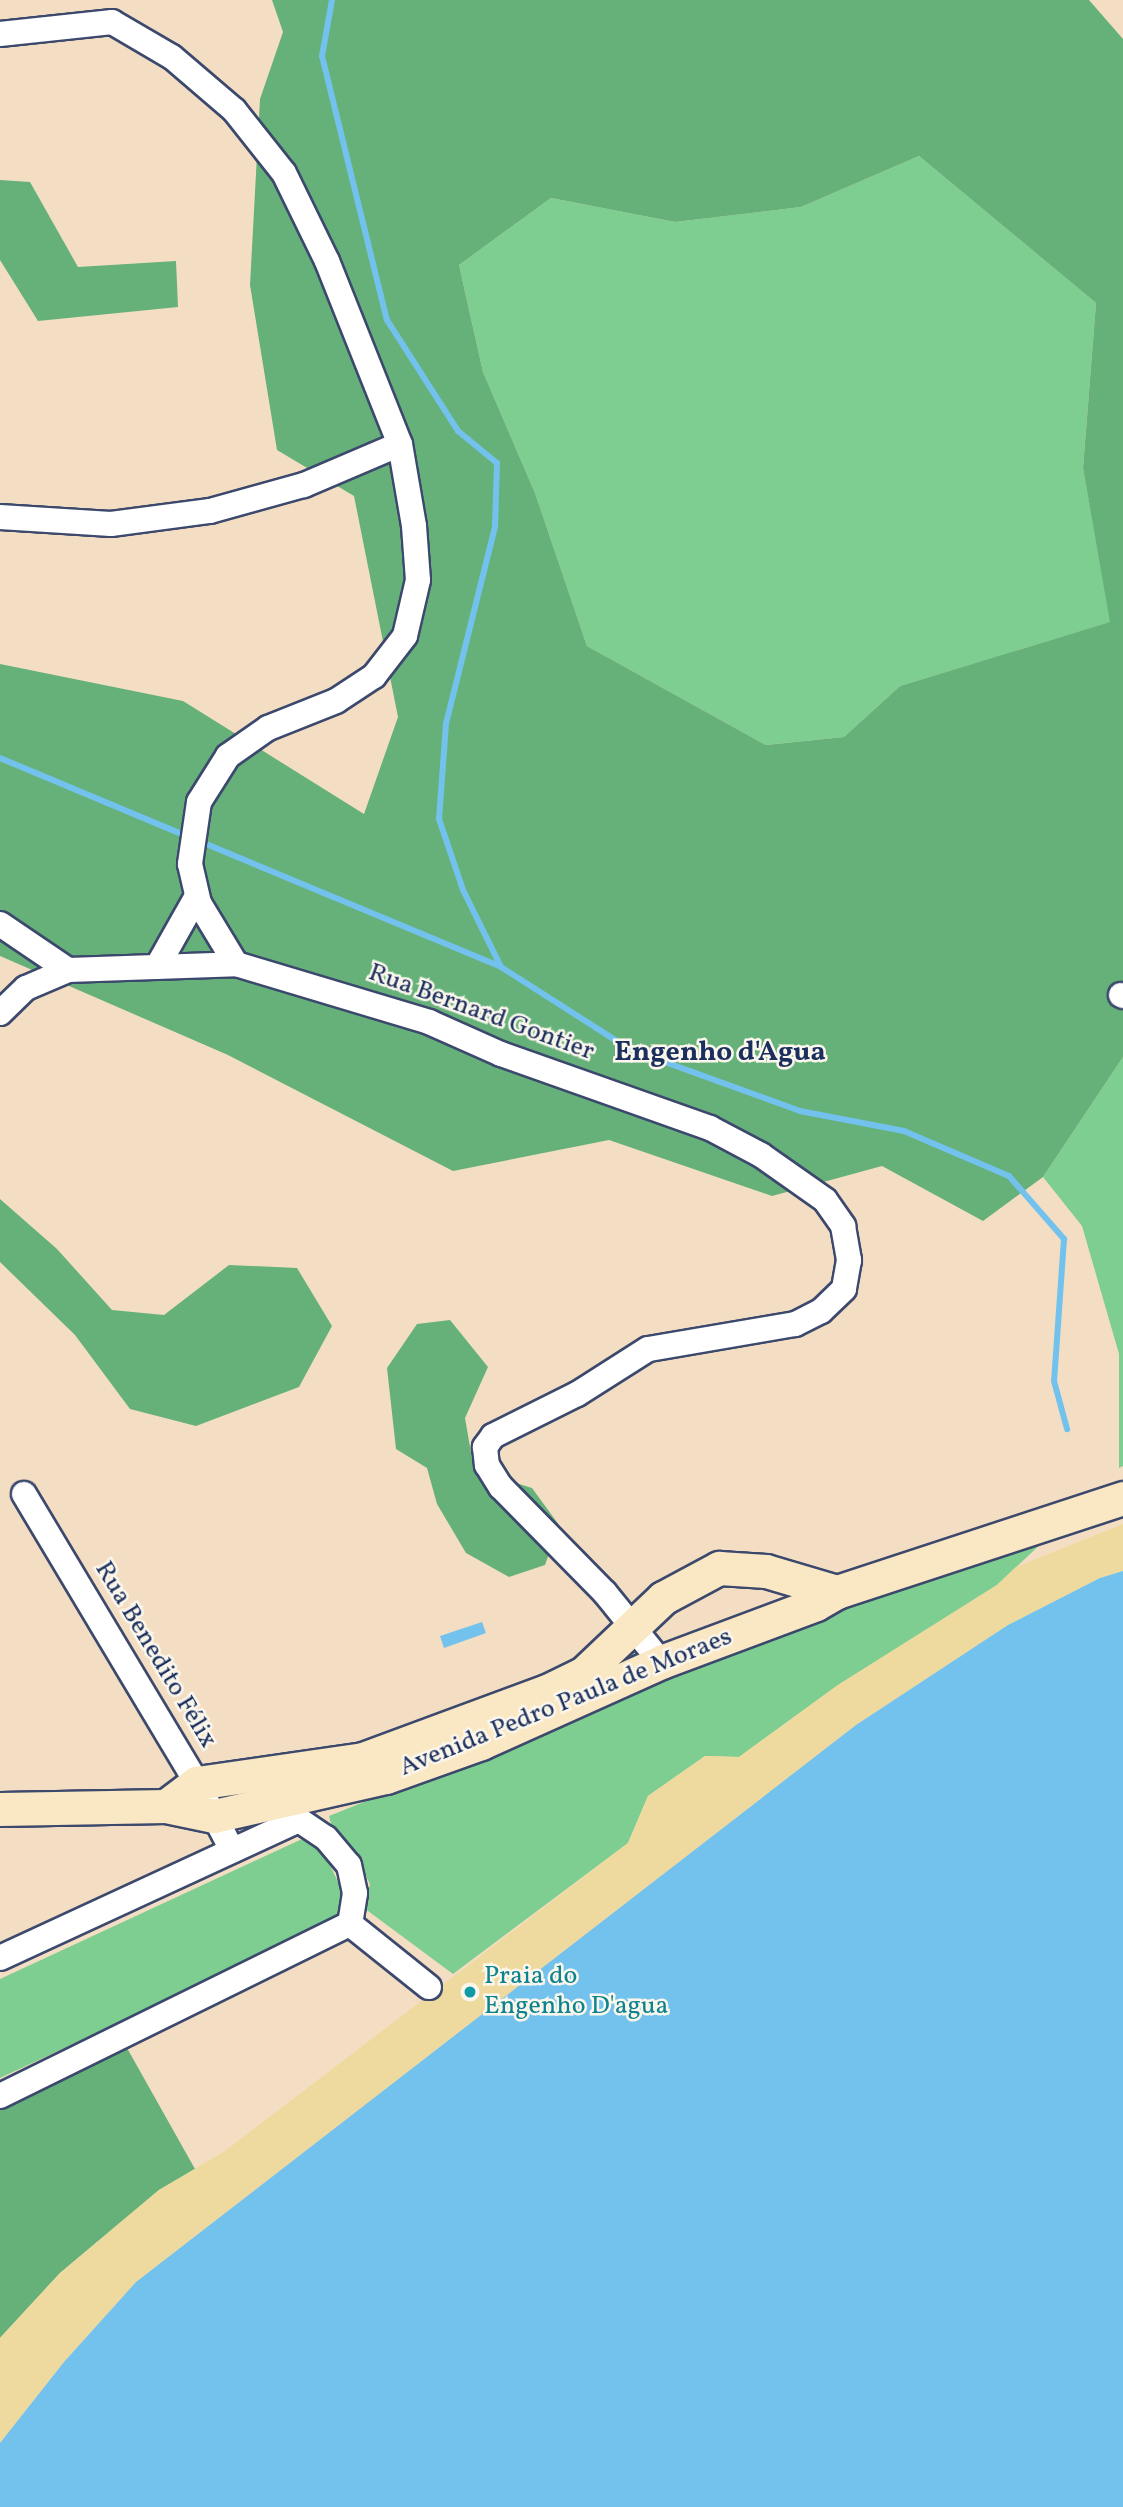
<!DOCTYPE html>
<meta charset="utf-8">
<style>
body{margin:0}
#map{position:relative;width:1123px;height:2507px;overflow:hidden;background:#f4dec3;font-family:Vollkorn,serif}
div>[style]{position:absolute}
.green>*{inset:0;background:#7dce90}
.forest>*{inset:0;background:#66b17a}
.sand>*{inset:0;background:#eeda9e}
.water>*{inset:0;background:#73c2ee}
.stream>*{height:6px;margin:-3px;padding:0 3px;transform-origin:3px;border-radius:3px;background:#73c2ee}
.roads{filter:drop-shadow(2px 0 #3c496d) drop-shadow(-2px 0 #3c496d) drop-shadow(0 2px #3c496d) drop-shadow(0 -2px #3c496d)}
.street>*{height:24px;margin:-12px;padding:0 12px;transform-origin:12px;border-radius:12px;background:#fff}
.secondary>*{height:33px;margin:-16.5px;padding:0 16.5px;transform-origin:16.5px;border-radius:16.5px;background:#fae7c3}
.dots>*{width:19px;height:19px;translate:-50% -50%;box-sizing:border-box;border:4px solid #fbf7ec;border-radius:50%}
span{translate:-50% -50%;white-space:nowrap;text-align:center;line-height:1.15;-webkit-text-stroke:5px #fbf7ec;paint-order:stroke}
.street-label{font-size:26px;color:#1b2f5e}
.culture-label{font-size:26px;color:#0d838f}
.left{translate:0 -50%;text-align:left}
.neighbourhood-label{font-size:28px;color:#1b2f5e;font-weight:700}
</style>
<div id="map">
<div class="green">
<i style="clip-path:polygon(919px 156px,1096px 303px,1083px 468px,1111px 622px,900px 686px,844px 737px,766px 745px,587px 646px,535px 493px,483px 372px,459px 265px,551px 198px,675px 222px,801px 207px)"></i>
<i style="clip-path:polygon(1123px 1057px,1123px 1466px,1119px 1468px,1119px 1354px,1082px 1226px,1043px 1177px)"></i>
<i style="clip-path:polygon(1042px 1530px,1046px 1539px,997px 1585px,838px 1685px,739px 1757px,705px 1756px,648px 1796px,628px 1843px,453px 1974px,364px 1908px,370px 1884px,350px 1846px,334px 1835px,329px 1816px)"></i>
<i style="clip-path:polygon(315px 1833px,353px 1914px,0 2078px,0 1979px)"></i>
</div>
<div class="forest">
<i style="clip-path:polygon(evenodd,272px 0,1089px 0,1123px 39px,1123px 1057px,1043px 1177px,983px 1221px,882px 1166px,772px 1196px,609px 1140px,453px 1171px,228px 1055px,0 956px,0 664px,183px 701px,364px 814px,398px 717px,354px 496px,277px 450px,250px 285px,260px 99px,283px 32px,272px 0,919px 156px,1096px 303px,1083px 468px,1110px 622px,900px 686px,844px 737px,766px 745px,587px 646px,535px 493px,483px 372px,459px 265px,551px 198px,675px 222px,801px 207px,919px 156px)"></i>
<i style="clip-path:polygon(0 180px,30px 182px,78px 267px,176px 261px,178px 307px,38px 321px,0 260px)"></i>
<i style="clip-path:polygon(0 1199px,57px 1249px,112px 1310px,164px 1315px,229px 1265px,297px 1268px,332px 1326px,299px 1387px,196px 1426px,130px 1409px,75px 1335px,0 1262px)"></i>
<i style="clip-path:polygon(450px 1320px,488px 1367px,465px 1418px,474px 1470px,532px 1488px,559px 1525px,545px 1565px,509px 1577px,466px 1553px,437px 1504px,427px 1468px,396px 1449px,387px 1368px,417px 1324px)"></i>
<i style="clip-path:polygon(127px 2048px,195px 2169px,159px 2190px,60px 2273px,0 2338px,0 2109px)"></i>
</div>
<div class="sand">
<i style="clip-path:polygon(1123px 1524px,1123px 1571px,1100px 1578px,1008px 1625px,856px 1725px,136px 2282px,64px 2362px,0 2443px,0 2338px,60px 2273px,159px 2190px,225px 2151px,628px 1843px,648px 1796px,705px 1756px,739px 1757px,838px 1685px,997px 1585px,1016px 1567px)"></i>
</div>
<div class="water">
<i style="clip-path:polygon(1123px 1571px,1123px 2507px,0 2507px,0 2443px,64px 2362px,136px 2282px,856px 1725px,1008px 1625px,1100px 1578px)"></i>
<i style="clip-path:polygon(482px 1622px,486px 1633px,444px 1648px,440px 1636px)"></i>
</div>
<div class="stream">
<i style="left:332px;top:0;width:57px;rotate:100.1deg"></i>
<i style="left:322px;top:56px;width:272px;rotate:76.2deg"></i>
<i style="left:387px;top:320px;width:132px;rotate:57.4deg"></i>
<i style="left:458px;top:431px;width:50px;rotate:39.4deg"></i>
<i style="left:497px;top:463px;width:64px;rotate:91.8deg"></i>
<i style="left:495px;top:527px;width:203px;rotate:104deg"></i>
<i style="left:446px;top:724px;width:95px;rotate:94.2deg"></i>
<i style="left:439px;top:819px;width:75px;rotate:71.3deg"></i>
<i style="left:463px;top:890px;width:86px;rotate:63.7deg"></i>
<i style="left:501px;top:967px;width:152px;rotate:32.6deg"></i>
<i style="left:629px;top:1049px;width:182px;rotate:19.9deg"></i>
<i style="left:800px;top:1111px;width:106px;rotate:10.9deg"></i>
<i style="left:904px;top:1131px;width:114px;rotate:23.2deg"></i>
<i style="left:1009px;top:1176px;width:84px;rotate:48.9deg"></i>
<i style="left:1064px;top:1239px;width:142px;rotate:94deg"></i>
<i style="left:1054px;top:1381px;width:50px;rotate:74.8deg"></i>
<i style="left:0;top:758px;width:205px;rotate:22.7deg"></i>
<i style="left:199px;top:841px;width:327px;rotate:22.6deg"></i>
</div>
<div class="roads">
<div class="street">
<i style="left:112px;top:22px;width:69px;rotate:30.3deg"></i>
<i style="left:172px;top:57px;width:82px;rotate:40.5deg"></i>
<i style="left:234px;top:110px;width:80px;rotate:51.6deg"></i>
<i style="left:284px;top:173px;width:98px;rotate:64deg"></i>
<i style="left:327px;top:261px;width:197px;rotate:68.3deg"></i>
<i style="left:400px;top:444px;width:83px;rotate:80.3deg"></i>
<i style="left:414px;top:526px;width:54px;rotate:85.8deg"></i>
<i style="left:418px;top:580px;width:57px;rotate:103.1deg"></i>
<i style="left:405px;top:636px;width:51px;rotate:127.8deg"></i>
<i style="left:374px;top:676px;width:45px;rotate:146.7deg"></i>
<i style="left:336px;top:701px;width:73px;rotate:158.3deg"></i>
<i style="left:268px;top:728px;width:49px;rotate:145deg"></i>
<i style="left:228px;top:756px;width:54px;rotate:122.2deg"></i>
<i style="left:199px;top:802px;width:63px;rotate:98.3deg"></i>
<i style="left:190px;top:864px;width:40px;rotate:77deg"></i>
<i style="left:199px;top:903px;width:71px;rotate:58.8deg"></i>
<i style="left:0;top:34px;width:113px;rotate:-6.1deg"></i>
<i style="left:0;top:517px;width:111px;rotate:3.6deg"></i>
<i style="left:111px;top:524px;width:100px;rotate:-7.5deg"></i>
<i style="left:210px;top:511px;width:98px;rotate:-15.5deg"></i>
<i style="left:304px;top:485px;width:104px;rotate:-23.1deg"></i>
<i style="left:0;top:924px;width:82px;rotate:34.1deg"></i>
<i style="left:68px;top:970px;width:168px;rotate:-2deg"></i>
<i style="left:236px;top:964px;width:202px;rotate:16.7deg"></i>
<i style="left:429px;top:1022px;width:79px;rotate:24deg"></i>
<i style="left:501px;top:1054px;width:222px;rotate:19.5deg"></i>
<i style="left:710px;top:1128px;width:58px;rotate:27.9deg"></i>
<i style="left:761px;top:1155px;width:78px;rotate:35.1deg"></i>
<i style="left:825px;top:1200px;width:32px;rotate:55deg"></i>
<i style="left:843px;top:1226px;width:35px;rotate:80deg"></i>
<i style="left:849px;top:1260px;width:29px;rotate:100deg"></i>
<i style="left:844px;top:1289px;width:32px;rotate:136deg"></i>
<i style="left:821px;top:1311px;width:29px;rotate:153deg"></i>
<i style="left:795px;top:1324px;width:149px;rotate:170.3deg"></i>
<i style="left:648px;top:1349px;width:84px;rotate:147.6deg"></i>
<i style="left:577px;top:1394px;width:94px;rotate:153.4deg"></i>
<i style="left:493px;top:1436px;width:14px;rotate:126deg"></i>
<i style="left:485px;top:1447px;width:18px;rotate:84deg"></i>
<i style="left:487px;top:1465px;width:26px;rotate:58deg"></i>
<i style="left:501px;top:1487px;width:148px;rotate:45.5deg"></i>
<i style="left:605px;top:1593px;width:89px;rotate:50.9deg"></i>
<i style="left:157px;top:967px;width:81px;rotate:-60.6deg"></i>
<i style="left:1121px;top:995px;width:2px;rotate:27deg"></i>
<i style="left:0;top:1013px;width:36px;rotate:-44deg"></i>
<i style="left:26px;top:988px;width:46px;rotate:-23.2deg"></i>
<i style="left:24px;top:1494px;width:337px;rotate:59.1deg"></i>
<i style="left:197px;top:1783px;width:76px;rotate:62.4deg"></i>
<i style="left:299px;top:1820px;width:32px;rotate:34deg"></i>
<i style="left:326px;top:1838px;width:35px;rotate:50deg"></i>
<i style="left:349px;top:1865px;width:29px;rotate:78deg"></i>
<i style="left:355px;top:1893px;width:31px;rotate:99deg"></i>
<i style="left:350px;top:1924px;width:101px;rotate:38.6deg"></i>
<i style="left:0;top:1958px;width:329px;rotate:-24.8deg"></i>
<i style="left:0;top:2096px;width:390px;rotate:-26.2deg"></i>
</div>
<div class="secondary">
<i style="left:166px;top:1806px;width:39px;rotate:-37deg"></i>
<i style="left:197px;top:1783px;width:168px;rotate:-8.2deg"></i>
<i style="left:363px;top:1759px;width:196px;rotate:-20.3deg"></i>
<i style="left:547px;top:1691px;width:41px;rotate:-25.9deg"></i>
<i style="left:584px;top:1673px;width:109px;rotate:-43.5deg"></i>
<i style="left:663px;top:1598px;width:64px;rotate:-28.2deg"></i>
<i style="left:719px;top:1568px;width:47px;rotate:3.7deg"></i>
<i style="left:766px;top:1571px;width:74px;rotate:16.5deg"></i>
<i style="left:0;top:1809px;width:166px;rotate:-1deg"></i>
<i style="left:166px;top:1806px;width:49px;rotate:11.8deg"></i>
<i style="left:214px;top:1816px;width:176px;rotate:-12.8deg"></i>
<i style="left:386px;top:1777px;width:101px;rotate:-19.7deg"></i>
<i style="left:481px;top:1743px;width:197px;rotate:-24.2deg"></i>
<i style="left:661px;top:1662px;width:165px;rotate:-20.5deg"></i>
<i style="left:816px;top:1604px;width:24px;rotate:-30deg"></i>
<i style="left:837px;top:1592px;width:301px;rotate:-18.2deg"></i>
</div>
</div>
<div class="dots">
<i style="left:470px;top:1992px;background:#0f9aa8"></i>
</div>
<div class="street-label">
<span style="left:481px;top:1013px;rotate:20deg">Rua Bernard Gontier</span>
<span style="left:155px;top:1655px;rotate:59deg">Rua Benedito Félix</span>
<span style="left:566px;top:1703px;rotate:-22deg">Avenida Pedro Paula de Moraes</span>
</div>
<div class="culture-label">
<span class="left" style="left:484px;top:1992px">Praia do<br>Engenho D'agua</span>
</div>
<div class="neighbourhood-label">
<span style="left:720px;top:1053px">Engenho d'Agua</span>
</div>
</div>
